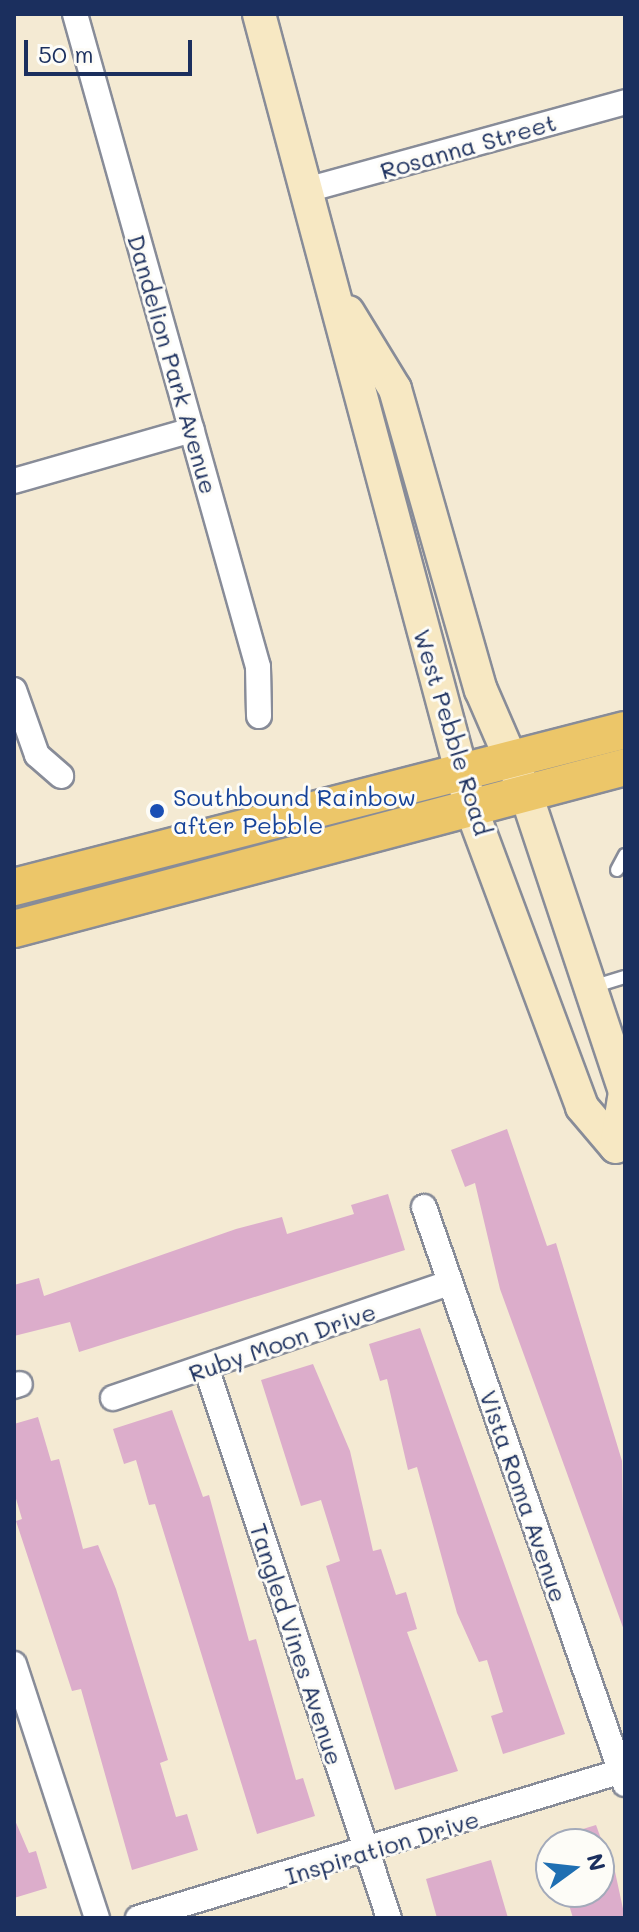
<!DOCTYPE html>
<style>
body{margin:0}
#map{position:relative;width:639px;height:1932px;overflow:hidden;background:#f4ead3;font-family:Mali,sans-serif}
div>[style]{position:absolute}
.building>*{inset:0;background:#dcadcb}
.roads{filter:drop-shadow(2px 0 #888c98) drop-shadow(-2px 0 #888c98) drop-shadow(0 2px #888c98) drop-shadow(0 -2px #888c98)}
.lane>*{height:12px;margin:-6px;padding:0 6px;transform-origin:6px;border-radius:6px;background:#fff}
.street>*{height:24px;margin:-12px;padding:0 12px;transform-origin:12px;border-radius:12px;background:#fff}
.secondary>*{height:32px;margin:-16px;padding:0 16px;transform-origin:16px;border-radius:16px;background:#f7e8c3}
.primary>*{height:36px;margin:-18px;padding:0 18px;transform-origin:18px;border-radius:18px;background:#ecc669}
.dots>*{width:22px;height:22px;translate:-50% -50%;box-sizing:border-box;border:4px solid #fdfcf7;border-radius:50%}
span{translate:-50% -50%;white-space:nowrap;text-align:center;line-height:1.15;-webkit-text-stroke:6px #fdfcf7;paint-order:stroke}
.street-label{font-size:24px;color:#1b2f5e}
.transit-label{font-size:24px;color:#164399}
.left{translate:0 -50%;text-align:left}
.frame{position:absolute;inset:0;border:16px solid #1b2f5e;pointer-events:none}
.north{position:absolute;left:535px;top:1828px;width:80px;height:80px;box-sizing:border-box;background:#fdfcf7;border:2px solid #a3aaba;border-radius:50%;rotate:75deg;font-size:22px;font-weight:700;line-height:32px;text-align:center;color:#1b2f5e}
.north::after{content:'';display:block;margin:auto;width:28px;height:36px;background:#1f6fb2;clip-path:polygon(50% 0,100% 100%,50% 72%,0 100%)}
.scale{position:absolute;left:24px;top:40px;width:168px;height:36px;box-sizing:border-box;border:4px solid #1b2f5e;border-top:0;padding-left:10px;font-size:24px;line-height:28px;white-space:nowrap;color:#1b2f5e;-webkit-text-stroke:6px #fdfcf7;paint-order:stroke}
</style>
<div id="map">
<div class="building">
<i style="clip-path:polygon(507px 1129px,547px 1246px,556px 1243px,622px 1461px,625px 1633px,500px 1289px,475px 1183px,465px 1187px,451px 1150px)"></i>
<i style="clip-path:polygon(388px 1194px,405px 1250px,79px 1352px,70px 1322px,14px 1336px,14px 1285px,39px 1278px,44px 1296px,236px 1229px,282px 1217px,287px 1234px,354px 1214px,351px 1205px)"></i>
<i style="clip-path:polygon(420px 1328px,565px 1734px,503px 1754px,491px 1716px,503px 1712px,487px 1660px,479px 1662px,457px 1613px,417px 1467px,408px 1470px,387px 1379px,380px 1381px,369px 1344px)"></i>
<i style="clip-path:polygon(313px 1364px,350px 1451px,373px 1551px,381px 1549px,396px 1595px,406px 1592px,417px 1629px,407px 1632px,458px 1771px,395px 1790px,326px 1566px,340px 1561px,321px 1500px,301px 1506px,261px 1380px)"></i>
<i style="clip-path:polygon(172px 1410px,203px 1497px,209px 1495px,249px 1641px,256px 1639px,296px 1780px,303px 1778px,315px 1816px,257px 1834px,155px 1504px,149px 1505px,136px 1460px,124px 1464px,113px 1429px)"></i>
<i style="clip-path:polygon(38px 1417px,51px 1461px,59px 1459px,83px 1549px,98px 1545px,116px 1589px,168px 1760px,160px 1763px,176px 1817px,187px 1814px,198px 1850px,132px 1870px,81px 1689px,72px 1691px,16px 1521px,22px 1519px,14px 1492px,14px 1424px)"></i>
<i style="clip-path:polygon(14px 1818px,29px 1853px,36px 1851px,47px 1888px,14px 1898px)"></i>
<i style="clip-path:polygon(596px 1825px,603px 1844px,548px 1844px,547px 1840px)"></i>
<i style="clip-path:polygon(491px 1860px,508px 1918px,437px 1918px,426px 1879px)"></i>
<i style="clip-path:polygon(614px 1867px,625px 1918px,573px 1918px,565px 1892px,599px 1892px,599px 1872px)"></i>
</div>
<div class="roads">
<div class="lane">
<i style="left:617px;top:870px;width:17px;rotate:-62deg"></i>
<i style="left:592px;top:987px;width:34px;rotate:-17deg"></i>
</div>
<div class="street">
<i style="left:75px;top:14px;width:678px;rotate:74.34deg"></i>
<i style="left:258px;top:667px;width:49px;rotate:88.8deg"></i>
<i style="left:310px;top:189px;width:327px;rotate:-15.4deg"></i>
<i style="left:14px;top:481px;width:185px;rotate:-16deg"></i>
<i style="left:14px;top:690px;width:69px;rotate:70.5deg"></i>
<i style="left:37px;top:755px;width:32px;rotate:41deg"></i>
<i style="left:424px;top:1207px;width:611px;rotate:70.79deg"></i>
<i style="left:207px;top:1370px;width:577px;rotate:71.63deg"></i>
<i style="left:14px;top:1386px;width:6px;rotate:-18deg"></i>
<i style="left:113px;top:1398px;width:355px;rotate:-18.9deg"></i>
<i style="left:14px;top:1664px;width:267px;rotate:71.9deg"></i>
<i style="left:138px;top:1918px;width:509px;rotate:-16.9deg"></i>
</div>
<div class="secondary">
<i style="left:259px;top:14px;width:822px;rotate:75.05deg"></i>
<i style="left:471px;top:808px;width:319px;rotate:69.6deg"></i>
<i style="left:582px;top:1107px;width:52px;rotate:49.6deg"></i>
<i style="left:616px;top:1147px;width:56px;rotate:-80.7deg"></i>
<i style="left:348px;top:312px;width:90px;rotate:58.6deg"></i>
<i style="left:395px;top:389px;width:313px;rotate:74.1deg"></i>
<i style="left:481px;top:690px;width:113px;rotate:66.6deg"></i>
<i style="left:526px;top:794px;width:314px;rotate:71.6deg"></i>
</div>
<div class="primary">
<i style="left:14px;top:887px;width:631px;rotate:-14.41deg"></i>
<i style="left:14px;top:929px;width:632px;rotate:-14.85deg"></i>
</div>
</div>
<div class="dots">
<i style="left:157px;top:811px;background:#1a4fb4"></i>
</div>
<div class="street-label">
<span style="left:468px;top:146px;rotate:-16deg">Rosanna Street</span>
<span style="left:173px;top:364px;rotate:74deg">Dandelion Park Avenue</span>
<span style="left:453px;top:732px;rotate:73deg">West Pebble Road</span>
<span style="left:282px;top:1342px;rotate:-19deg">Ruby Moon Drive</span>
<span style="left:524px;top:1496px;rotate:71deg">Vista Roma Avenue</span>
<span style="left:297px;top:1644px;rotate:72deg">Tangled Vines Avenue</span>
<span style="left:382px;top:1847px;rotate:-17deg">Inspiration Drive</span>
</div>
<div class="transit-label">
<span class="left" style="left:173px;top:811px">Southbound Rainbow<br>after Pebble</span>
</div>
<div class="frame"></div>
<div class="north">N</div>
<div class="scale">50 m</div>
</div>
